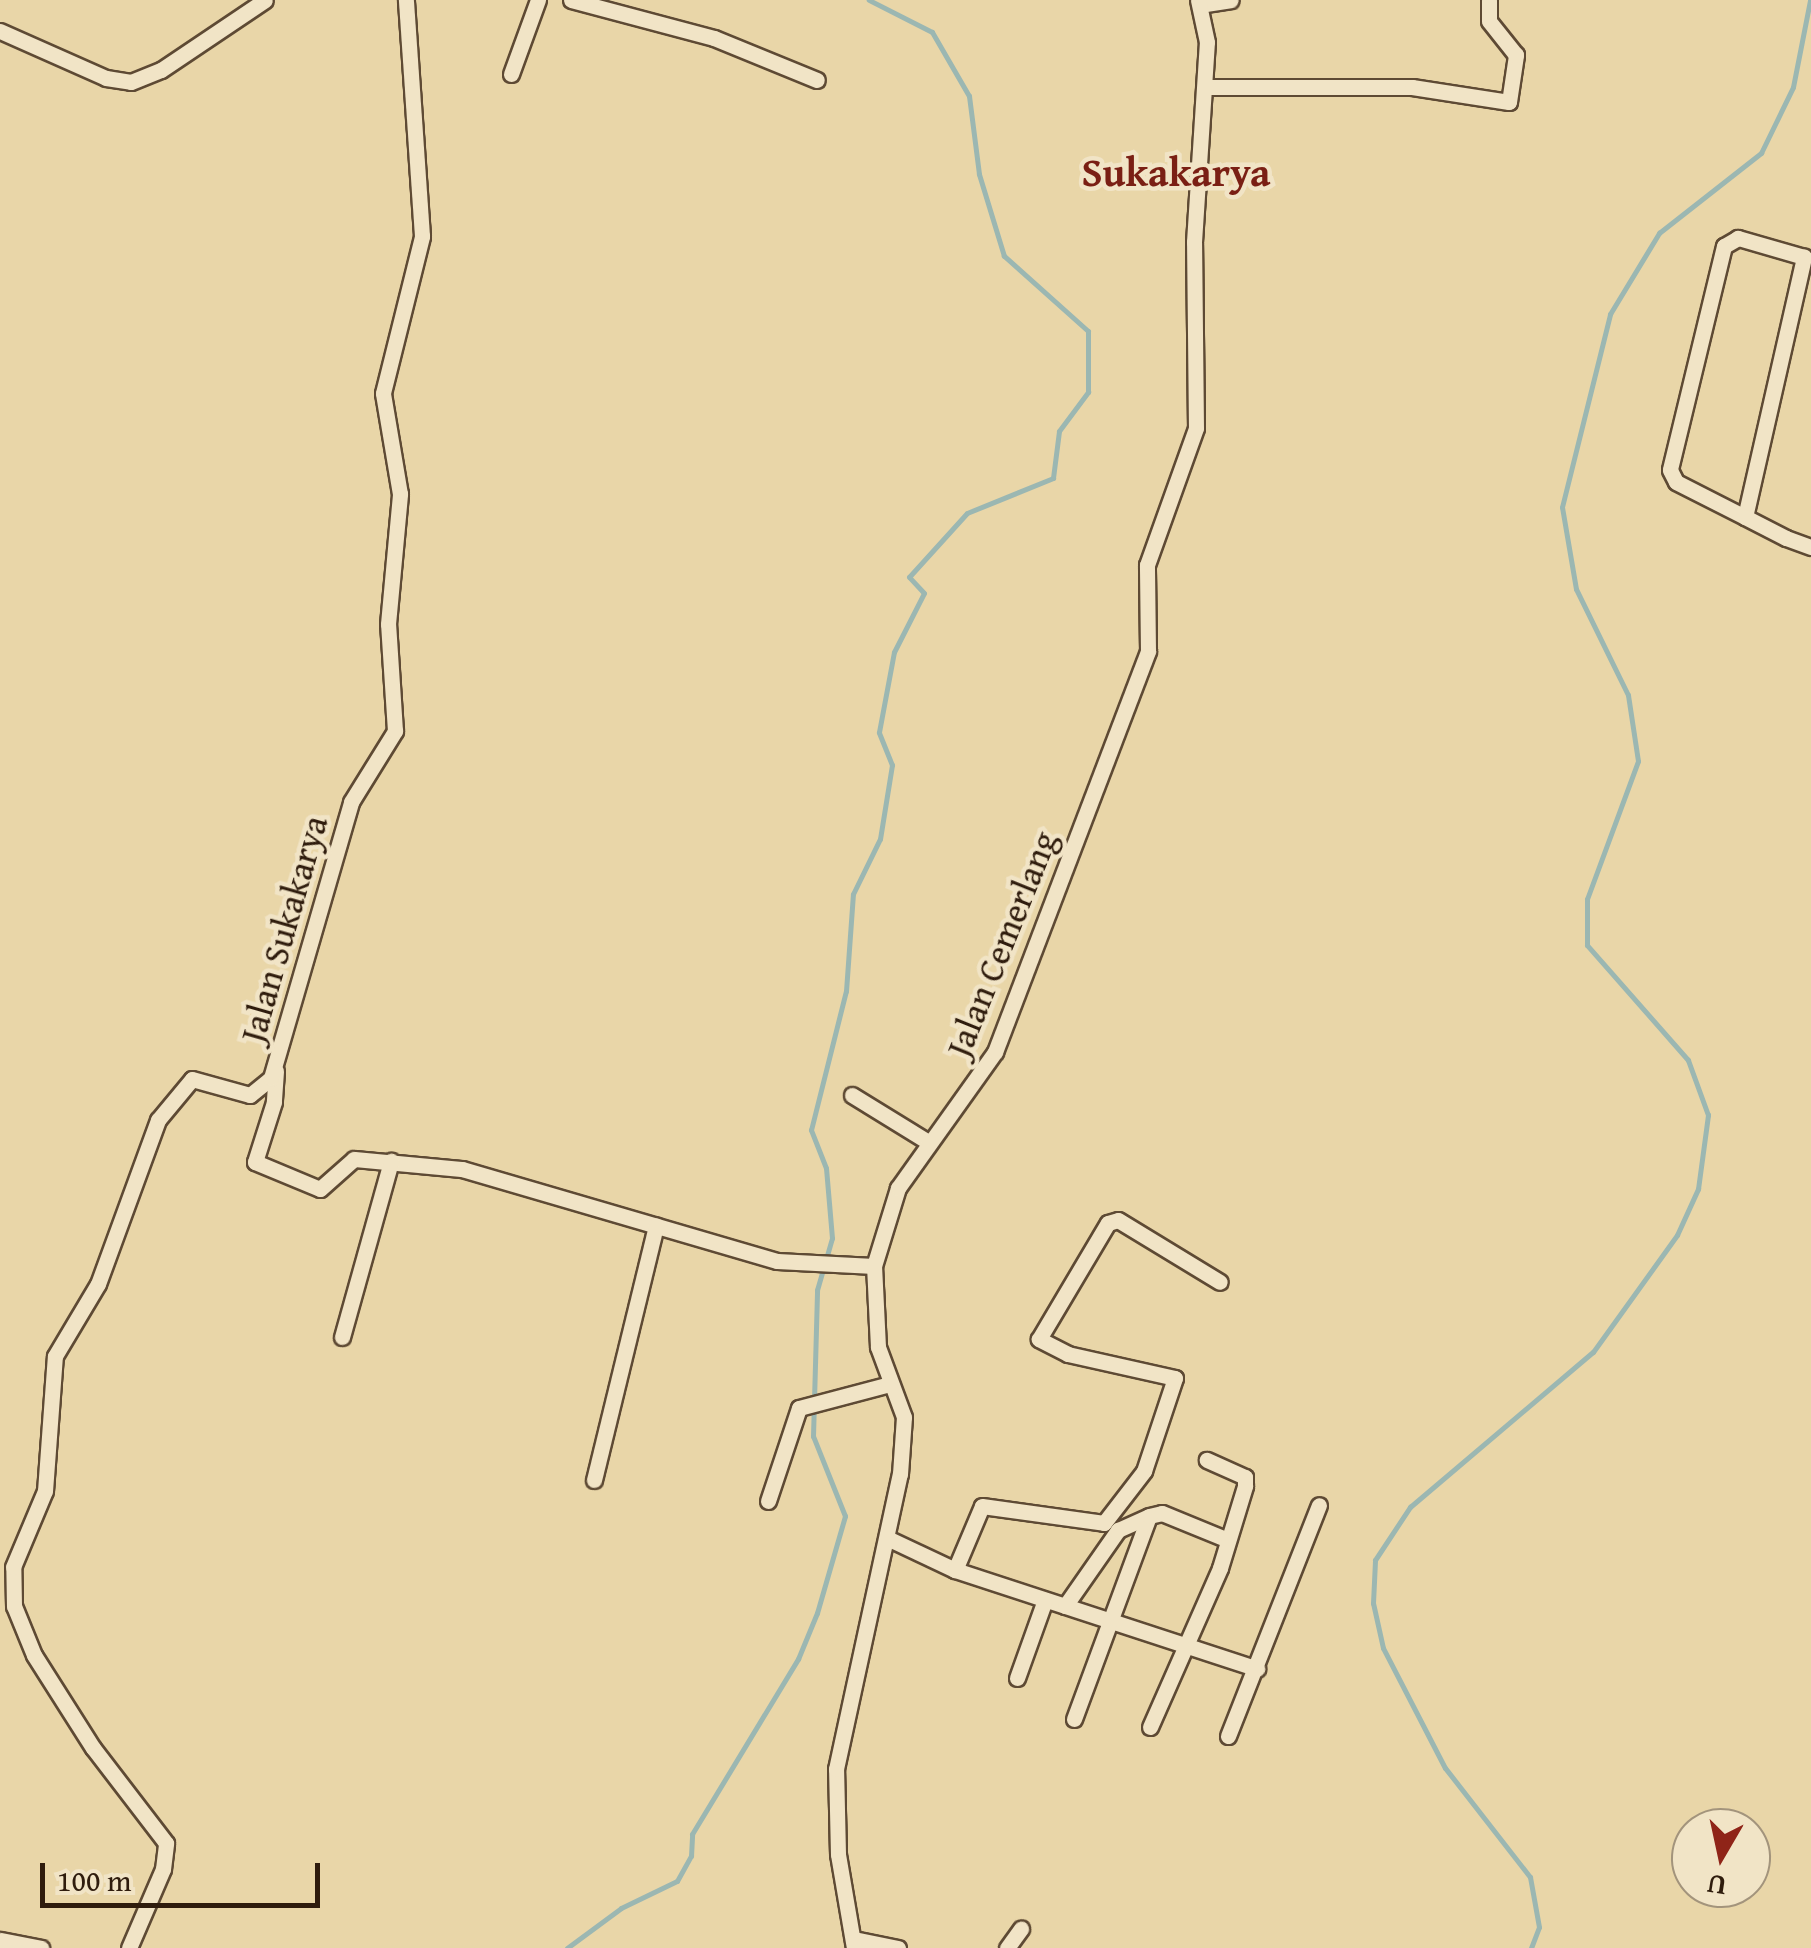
<!DOCTYPE html>
<style>
body{margin:0}
#map{position:relative;width:1811px;height:1948px;overflow:hidden;background:#e9d6a8;font-family:"Gentium Book Plus",serif}
div>[style]{position:absolute}
.stream>*{height:5px;margin:-2.5px;padding:0 2.5px;transform-origin:2.5px;border-radius:2.5px;background:#9bb7b2}
.roads{filter:drop-shadow(2px 0 #5e4a34) drop-shadow(-2px 0 #5e4a34) drop-shadow(0 2px #5e4a34) drop-shadow(0 -2px #5e4a34)}
.street>*{height:15px;margin:-7.5px;padding:0 7.5px;transform-origin:7.5px;border-radius:7.5px;background:#f1e4c6}
span{translate:-50% -50%;white-space:nowrap;text-align:center;line-height:1.15;-webkit-text-stroke:9px #f1e4c6;paint-order:stroke}
.street-label{font-size:35px;color:#2f1c0d}
.quarter-label{font-size:40px;color:#7a1f14;font-weight:700}
.north{position:absolute;left:1671px;top:1808px;width:100px;height:100px;box-sizing:border-box;background:#f1e4c6;border:2px solid #a3947c;border-radius:50%;rotate:189deg;font-size:28px;font-weight:700;line-height:40px;text-align:center;color:#2f1c0d}
.north::after{content:'';display:block;margin:auto;width:35px;height:45px;background:#8f2418;clip-path:polygon(50% 0,100% 100%,50% 72%,0 100%)}
.scale{position:absolute;left:40px;top:1863px;width:280px;height:45px;box-sizing:border-box;border:5px solid #2f1c0d;border-top:0;padding-left:12px;font-size:30px;line-height:35px;white-space:nowrap;color:#2f1c0d;-webkit-text-stroke:8px #f1e4c6;paint-order:stroke}
</style>
<div id="map">
<div class="stream">
<i style="left:567px;top:1948px;width:67px;rotate:-36.5deg"></i>
<i style="left:621px;top:1908px;width:62px;rotate:-25.7deg"></i>
<i style="left:677px;top:1881px;width:29px;rotate:-61deg"></i>
<i style="left:691px;top:1856px;width:22px;rotate:-87deg"></i>
<i style="left:692px;top:1834px;width:205px;rotate:-58.8deg"></i>
<i style="left:798px;top:1659px;width:50px;rotate:-67.6deg"></i>
<i style="left:817px;top:1613px;width:101px;rotate:-73.9deg"></i>
<i style="left:845px;top:1516px;width:86px;rotate:-111.8deg"></i>
<i style="left:813px;top:1436px;width:146px;rotate:-88.4deg"></i>
<i style="left:817px;top:1290px;width:54px;rotate:-73.9deg"></i>
<i style="left:832px;top:1238px;width:70px;rotate:-94.9deg"></i>
<i style="left:826px;top:1168px;width:41px;rotate:-111.5deg"></i>
<i style="left:811px;top:1130px;width:143px;rotate:-75.9deg"></i>
<i style="left:846px;top:991px;width:97px;rotate:-85.9deg"></i>
<i style="left:853px;top:894px;width:61px;rotate:-63.9deg"></i>
<i style="left:880px;top:839px;width:75px;rotate:-80.8deg"></i>
<i style="left:892px;top:765px;width:35px;rotate:-112deg"></i>
<i style="left:879px;top:732px;width:81px;rotate:-79.4deg"></i>
<i style="left:894px;top:652px;width:66px;rotate:-63deg"></i>
<i style="left:924px;top:593px;width:22px;rotate:-133deg"></i>
<i style="left:909px;top:577px;width:86px;rotate:-47.8deg"></i>
<i style="left:967px;top:513px;width:93px;rotate:-22.1deg"></i>
<i style="left:1053px;top:478px;width:47px;rotate:-82.7deg"></i>
<i style="left:1059px;top:431px;width:49px;rotate:-53.4deg"></i>
<i style="left:1088px;top:392px;width:61px;rotate:-90deg"></i>
<i style="left:1088px;top:331px;width:113px;rotate:-138.2deg"></i>
<i style="left:1004px;top:256px;width:86px;rotate:-107deg"></i>
<i style="left:979px;top:174px;width:79px;rotate:-97.3deg"></i>
<i style="left:969px;top:96px;width:74px;rotate:-120deg"></i>
<i style="left:932px;top:32px;width:71px;rotate:-153.1deg"></i>
<i style="left:1531px;top:1948px;width:22px;rotate:-69deg"></i>
<i style="left:1539px;top:1927px;width:51px;rotate:-100.2deg"></i>
<i style="left:1530px;top:1877px;width:138px;rotate:-127.9deg"></i>
<i style="left:1445px;top:1768px;width:135px;rotate:-117.3deg"></i>
<i style="left:1383px;top:1648px;width:46px;rotate:-102.5deg"></i>
<i style="left:1373px;top:1603px;width:43px;rotate:-87.3deg"></i>
<i style="left:1375px;top:1560px;width:64px;rotate:-56.6deg"></i>
<i style="left:1410px;top:1507px;width:240px;rotate:-40.3deg"></i>
<i style="left:1593px;top:1352px;width:144px;rotate:-54.3deg"></i>
<i style="left:1677px;top:1235px;width:51px;rotate:-65.5deg"></i>
<i style="left:1698px;top:1189px;width:75px;rotate:-82.3deg"></i>
<i style="left:1708px;top:1115px;width:59px;rotate:-110deg"></i>
<i style="left:1688px;top:1060px;width:153px;rotate:-131.3deg"></i>
<i style="left:1587px;top:945px;width:46px;rotate:-90deg"></i>
<i style="left:1587px;top:899px;width:147px;rotate:-69.7deg"></i>
<i style="left:1638px;top:761px;width:67px;rotate:-98.6deg"></i>
<i style="left:1628px;top:695px;width:118px;rotate:-116.1deg"></i>
<i style="left:1576px;top:589px;width:83px;rotate:-99.7deg"></i>
<i style="left:1562px;top:507px;width:199px;rotate:-76deg"></i>
<i style="left:1610px;top:314px;width:95px;rotate:-58.8deg"></i>
<i style="left:1659px;top:233px;width:130px;rotate:-38.1deg"></i>
<i style="left:1761px;top:153px;width:73px;rotate:-64.1deg"></i>
<i style="left:1793px;top:87px;width:89px;rotate:-78.9deg"></i>
</div>
<div class="roads">
<div class="street">
<i style="left:571px;top:0;width:148px;rotate:14.9deg"></i>
<i style="left:714px;top:38px;width:111px;rotate:22.2deg"></i>
<i style="left:1200px;top:5px;width:31px;rotate:-9deg"></i>
<i style="left:0;top:31px;width:116px;rotate:23.9deg"></i>
<i style="left:106px;top:78px;width:25px;rotate:9deg"></i>
<i style="left:131px;top:82px;width:32px;rotate:-22deg"></i>
<i style="left:161px;top:70px;width:125px;rotate:-33.9deg"></i>
<i style="left:511px;top:74px;width:79px;rotate:-70deg"></i>
<i style="left:1207px;top:87px;width:205px"></i>
<i style="left:1412px;top:87px;width:98px;rotate:8.8deg"></i>
<i style="left:1509px;top:102px;width:48px;rotate:-81.5deg"></i>
<i style="left:1516px;top:55px;width:43px;rotate:-128.5deg"></i>
<i style="left:1489px;top:21px;width:21px;rotate:-90deg"></i>
<i style="left:1745px;top:517px;width:267px;rotate:-77.2deg"></i>
<i style="left:1804px;top:257px;width:69px;rotate:-163.9deg"></i>
<i style="left:1738px;top:238px;width:16px;rotate:150deg"></i>
<i style="left:1724px;top:246px;width:230px;rotate:103.6deg"></i>
<i style="left:1670px;top:470px;width:13px;rotate:63deg"></i>
<i style="left:1676px;top:482px;width:77px;rotate:26.9deg"></i>
<i style="left:1745px;top:517px;width:46px;rotate:27.1deg"></i>
<i style="left:1786px;top:538px;width:27px;rotate:20deg"></i>
<i style="left:276px;top:1071px;width:31px;rotate:94deg"></i>
<i style="left:274px;top:1102px;width:63px;rotate:107.6deg"></i>
<i style="left:255px;top:1162px;width:70px;rotate:22.6deg"></i>
<i style="left:320px;top:1189px;width:45px;rotate:-41.4deg"></i>
<i style="left:354px;top:1159px;width:108px;rotate:5.3deg"></i>
<i style="left:462px;top:1169px;width:328px;rotate:16.3deg"></i>
<i style="left:777px;top:1261px;width:97px;rotate:3deg"></i>
<i style="left:852px;top:1095px;width:89px;rotate:31.7deg"></i>
<i style="left:342px;top:1337px;width:183px;rotate:-74.4deg"></i>
<i style="left:594px;top:1480px;width:262px;rotate:-76.3deg"></i>
<i style="left:768px;top:1501px;width:98px;rotate:-71.6deg"></i>
<i style="left:799px;top:1408px;width:94px;rotate:-14.8deg"></i>
<i style="left:887px;top:1538px;width:75px;rotate:25.2deg"></i>
<i style="left:955px;top:1570px;width:318px;rotate:18.1deg"></i>
<i style="left:955px;top:1570px;width:69px;rotate:-67.1deg"></i>
<i style="left:982px;top:1506px;width:123px;rotate:7.9deg"></i>
<i style="left:1104px;top:1523px;width:66px;rotate:-52.4deg"></i>
<i style="left:1144px;top:1471px;width:98px;rotate:-71.6deg"></i>
<i style="left:1175px;top:1378px;width:110px;rotate:-167.4deg"></i>
<i style="left:1068px;top:1354px;width:33px;rotate:-153deg"></i>
<i style="left:1039px;top:1339px;width:135px;rotate:-59.3deg"></i>
<i style="left:1108px;top:1223px;width:10px;rotate:-17deg"></i>
<i style="left:1118px;top:1220px;width:119px;rotate:31.3deg"></i>
<i style="left:1065px;top:1606px;width:93px;rotate:-55.1deg"></i>
<i style="left:1118px;top:1530px;width:34px;rotate:-24deg"></i>
<i style="left:1017px;top:1678px;width:83px;rotate:-70.3deg"></i>
<i style="left:1074px;top:1719px;width:216px;rotate:-69.7deg"></i>
<i style="left:1149px;top:1516px;width:13px;rotate:-13deg"></i>
<i style="left:1162px;top:1513px;width:71px;rotate:22.2deg"></i>
<i style="left:1150px;top:1727px;width:174px;rotate:-66.2deg"></i>
<i style="left:1220px;top:1568px;width:86px;rotate:-73deg"></i>
<i style="left:1245px;top:1486px;width:9px;rotate:-90deg"></i>
<i style="left:1245px;top:1477px;width:42px;rotate:-155.9deg"></i>
<i style="left:1228px;top:1736px;width:248px;rotate:-68.5deg"></i>
<i style="left:854px;top:1939px;width:45px;rotate:11.6deg"></i>
<i style="left:0;top:1940px;width:42px;rotate:11deg"></i>
<i style="left:129px;top:1948px;width:86px;rotate:-66.7deg"></i>
<i style="left:163px;top:1869px;width:26px;rotate:-83deg"></i>
<i style="left:166px;top:1843px;width:120px;rotate:-127.5deg"></i>
<i style="left:93px;top:1748px;width:110px;rotate:-122.4deg"></i>
<i style="left:34px;top:1655px;width:53px;rotate:-112.2deg"></i>
<i style="left:14px;top:1606px;width:39px;rotate:-91deg"></i>
<i style="left:13px;top:1567px;width:82px;rotate:-67.2deg"></i>
<i style="left:45px;top:1491px;width:135px;rotate:-85.8deg"></i>
<i style="left:55px;top:1356px;width:84px;rotate:-59.2deg"></i>
<i style="left:98px;top:1284px;width:175px;rotate:-69.9deg"></i>
<i style="left:158px;top:1120px;width:53px;rotate:-50.3deg"></i>
<i style="left:192px;top:1079px;width:60px;rotate:15.4deg"></i>
<i style="left:250px;top:1095px;width:27px;rotate:-39deg"></i>
<i style="left:271px;top:1078px;width:287px;rotate:-73.8deg"></i>
<i style="left:351px;top:802px;width:84px;rotate:-58.2deg"></i>
<i style="left:395px;top:731px;width:107px;rotate:-93.7deg"></i>
<i style="left:388px;top:624px;width:131px;rotate:-84.7deg"></i>
<i style="left:400px;top:494px;width:102px;rotate:-99.6deg"></i>
<i style="left:383px;top:393px;width:162px;rotate:-76deg"></i>
<i style="left:422px;top:236px;width:237px;rotate:-93.9deg"></i>
<i style="left:854px;top:1948px;width:95px;rotate:-99.7deg"></i>
<i style="left:838px;top:1854px;width:85px;rotate:-91.3deg"></i>
<i style="left:836px;top:1769px;width:302px;rotate:-77.8deg"></i>
<i style="left:900px;top:1474px;width:57px;rotate:-86deg"></i>
<i style="left:904px;top:1417px;width:75px;rotate:-110.4deg"></i>
<i style="left:878px;top:1347px;width:81px;rotate:-92.8deg"></i>
<i style="left:874px;top:1266px;width:82px;rotate:-72.9deg"></i>
<i style="left:898px;top:1188px;width:167px;rotate:-54.5deg"></i>
<i style="left:995px;top:1052px;width:429px;rotate:-69.1deg"></i>
<i style="left:1148px;top:651px;width:86px;rotate:-90.7deg"></i>
<i style="left:1147px;top:565px;width:145px;rotate:-70.3deg"></i>
<i style="left:1196px;top:428px;width:186px;rotate:-90.6deg"></i>
<i style="left:1194px;top:242px;width:200px;rotate:-86.3deg"></i>
<i style="left:1207px;top:42px;width:43px;rotate:-102.1deg"></i>
<i style="left:1007px;top:1948px;width:24px;rotate:-54deg"></i>
</div>
</div>
<div class="street-label">
<span style="left:284px;top:929px;rotate:-74deg">Jalan Sukakarya</span>
<span style="left:1002px;top:944px;rotate:-68deg">Jalan Cemerlang</span>
</div>
<div class="quarter-label">
<span style="left:1176px;top:172px">Sukakarya</span>
</div>
<div class="north">U</div>
<div class="scale">100 m</div>
</div>
